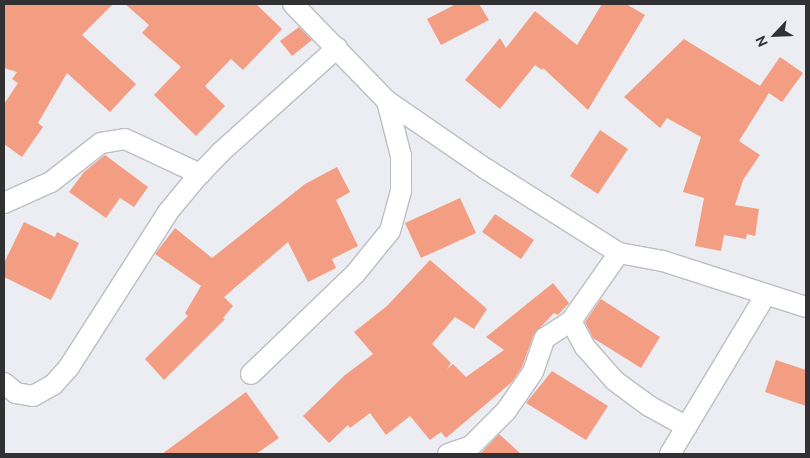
<!DOCTYPE html>
<style>
body{margin:0}
#map{position:relative;width:810px;height:458px;overflow:hidden;background:#ebedf3;font-family:Ubuntu,sans-serif}
div>[style]{position:absolute}
.building>*{inset:0;background:#f39d83}
.roads{filter:drop-shadow(1px 0 #bcbec3) drop-shadow(-1px 0 #bcbec3) drop-shadow(0 1px #bcbec3) drop-shadow(0 -1px #bcbec3)}
.street>*{height:20px;margin:-10px;padding:0 10px;transform-origin:10px;border-radius:10px;background:#fff}
span{translate:-50% -50%;white-space:nowrap;text-align:center;line-height:1.15;-webkit-text-stroke:4px #ebedf3;paint-order:stroke}
.frame{position:absolute;inset:0;border:5px solid #313133;pointer-events:none}
.north{position:absolute;left:750px;top:10px;width:50px;height:50px;-webkit-text-stroke:4px #ebedf3;paint-order:stroke;rotate:245deg;font-size:14px;font-weight:700;line-height:20px;text-align:center;color:#313133}
.north::after{content:'';display:block;margin:auto;width:18px;height:22px;background:#313133;clip-path:polygon(50% 0,100% 100%,50% 72%,0 100%)}
</style>
<div id="map">
<div class="building">
<i style="clip-path:polygon(4px 4px,113px 4px,82px 35px,136px 84px,110px 112px,67px 73px,38px 123px,43px 127px,22px 157px,4px 144px,4px 104px,18px 83px,12px 79px,17px 72px,4px 68px)"></i>
<i style="clip-path:polygon(125px 4px,256px 4px,282px 29px,243px 70px,231px 59px,205px 86px,225px 106px,196px 136px,154px 95px,181px 67px,142px 33px,149px 25px)"></i>
<i style="clip-path:polygon(456px 4px,479px 4px,489px 20px,441px 45px,427px 19px)"></i>
<i style="clip-path:polygon(602px 4px,626px 4px,645px 15px,588px 110px,543px 68px,542px 70px,535px 65px,500px 109px,465px 80px,500px 38px,506px 48px,535px 11px,577px 45px)"></i>
<i style="clip-path:polygon(299px 27px,312px 40px,292px 56px,280px 41px)"></i>
<i style="clip-path:polygon(684px 39px,760px 86px,780px 57px,803px 73px,782px 102px,769px 93px,739px 141px,760px 155px,743px 180px,735px 205px,759px 209px,755px 236px,747px 234px,746px 239px,724px 235px,721px 251px,695px 246px,704px 198px,683px 192px,701px 137px,667px 118px,660px 128px,624px 97px)"></i>
<i style="clip-path:polygon(600px 130px,628px 149px,598px 194px,570px 176px)"></i>
<i style="clip-path:polygon(105px 155px,148px 187px,134px 207px,120px 198px,106px 218px,69px 192px,84px 172px)"></i>
<i style="clip-path:polygon(337px 167px,350px 192px,336px 200px,358px 246px,332px 259px,336px 268px,308px 282px,288px 242px,224px 297px,233px 306px,223px 318px,225px 319px,164px 380px,145px 359px,188px 316px,185px 313px,201px 286px,155px 254px,175px 228px,212px 258px,305px 184px)"></i>
<i style="clip-path:polygon(460px 198px,476px 233px,421px 258px,405px 223px)"></i>
<i style="clip-path:polygon(495px 214px,534px 240px,521px 259px,482px 232px)"></i>
<i style="clip-path:polygon(24px 222px,55px 237px,57px 232px,79px 243px,51px 300px,4px 277px,4px 263px)"></i>
<i style="clip-path:polygon(430px 260px,487px 309px,474px 329px,455px 317px,432px 344px,451px 363px,447px 369px,453px 364px,466px 377px,504px 350px,486px 337px,553px 283px,569px 303px,558px 315px,554px 313px,534px 334px,522px 367px,512px 382px,446px 438px,441px 432px,430px 440px,410px 416px,386px 435px,370px 413px,350px 428px,348px 425px,329px 443px,303px 416px,345px 375px,373px 354px,354px 332px,387px 306px)"></i>
<i style="clip-path:polygon(601px 299px,660px 337px,641px 368px,593px 338px,585px 322px)"></i>
<i style="clip-path:polygon(776px 360px,806px 370px,806px 406px,765px 392px)"></i>
<i style="clip-path:polygon(552px 371px,608px 406px,586px 440px,526px 403px)"></i>
<i style="clip-path:polygon(246px 392px,279px 438px,256px 454px,162px 454px)"></i>
<i style="clip-path:polygon(499px 434px,521px 454px,480px 454px)"></i>
</div>
<div class="roads">
<div class="street">
<i style="left:293px;top:4px;width:135px;rotate:45.9deg"></i>
<i style="left:387px;top:101px;width:120px;rotate:34.5deg"></i>
<i style="left:486px;top:169px;width:157px;rotate:32.3deg"></i>
<i style="left:619px;top:253px;width:45px;rotate:10.3deg"></i>
<i style="left:663px;top:261px;width:150px;rotate:17.8deg"></i>
<i style="left:4px;top:203px;width:51px;rotate:-24.1deg"></i>
<i style="left:51px;top:182px;width:63px;rotate:-38deg"></i>
<i style="left:101px;top:143px;width:24px;rotate:-9deg"></i>
<i style="left:125px;top:139px;width:83px;rotate:25deg"></i>
<i style="left:571px;top:321px;width:30px;rotate:62deg"></i>
<i style="left:585px;top:347px;width:45px;rotate:48.6deg"></i>
<i style="left:615px;top:381px;width:42px;rotate:36.3deg"></i>
<i style="left:649px;top:406px;width:43px;rotate:28.9deg"></i>
<i style="left:251px;top:374px;width:144px;rotate:-43.9deg"></i>
<i style="left:355px;top:274px;width:55px;rotate:-50.9deg"></i>
<i style="left:390px;top:231px;width:41px;rotate:-74.6deg"></i>
<i style="left:401px;top:191px;width:35px;rotate:-90deg"></i>
<i style="left:401px;top:156px;width:57px;rotate:-104.3deg"></i>
<i style="left:4px;top:383px;width:16px;rotate:40deg"></i>
<i style="left:16px;top:393px;width:17px;rotate:10deg"></i>
<i style="left:33px;top:396px;width:23px;rotate:-29deg"></i>
<i style="left:53px;top:385px;width:24px;rotate:-48deg"></i>
<i style="left:69px;top:367px;width:184px;rotate:-57.4deg"></i>
<i style="left:168px;top:212px;width:44px;rotate:-50.5deg"></i>
<i style="left:196px;top:178px;width:36px;rotate:-46deg"></i>
<i style="left:221px;top:152px;width:156px;rotate:-41.9deg"></i>
<i style="left:448px;top:454px;width:24px;rotate:-19deg"></i>
<i style="left:471px;top:446px;width:49px;rotate:-45deg"></i>
<i style="left:506px;top:411px;width:47px;rotate:-55.3deg"></i>
<i style="left:533px;top:372px;width:36px;rotate:-71deg"></i>
<i style="left:545px;top:338px;width:31px;rotate:-33deg"></i>
<i style="left:571px;top:321px;width:83px;rotate:-54.8deg"></i>
<i style="left:670px;top:454px;width:184px;rotate:-59deg"></i>
</div>
</div>
<div class="frame"></div>
<div class="north">N</div>
</div>
